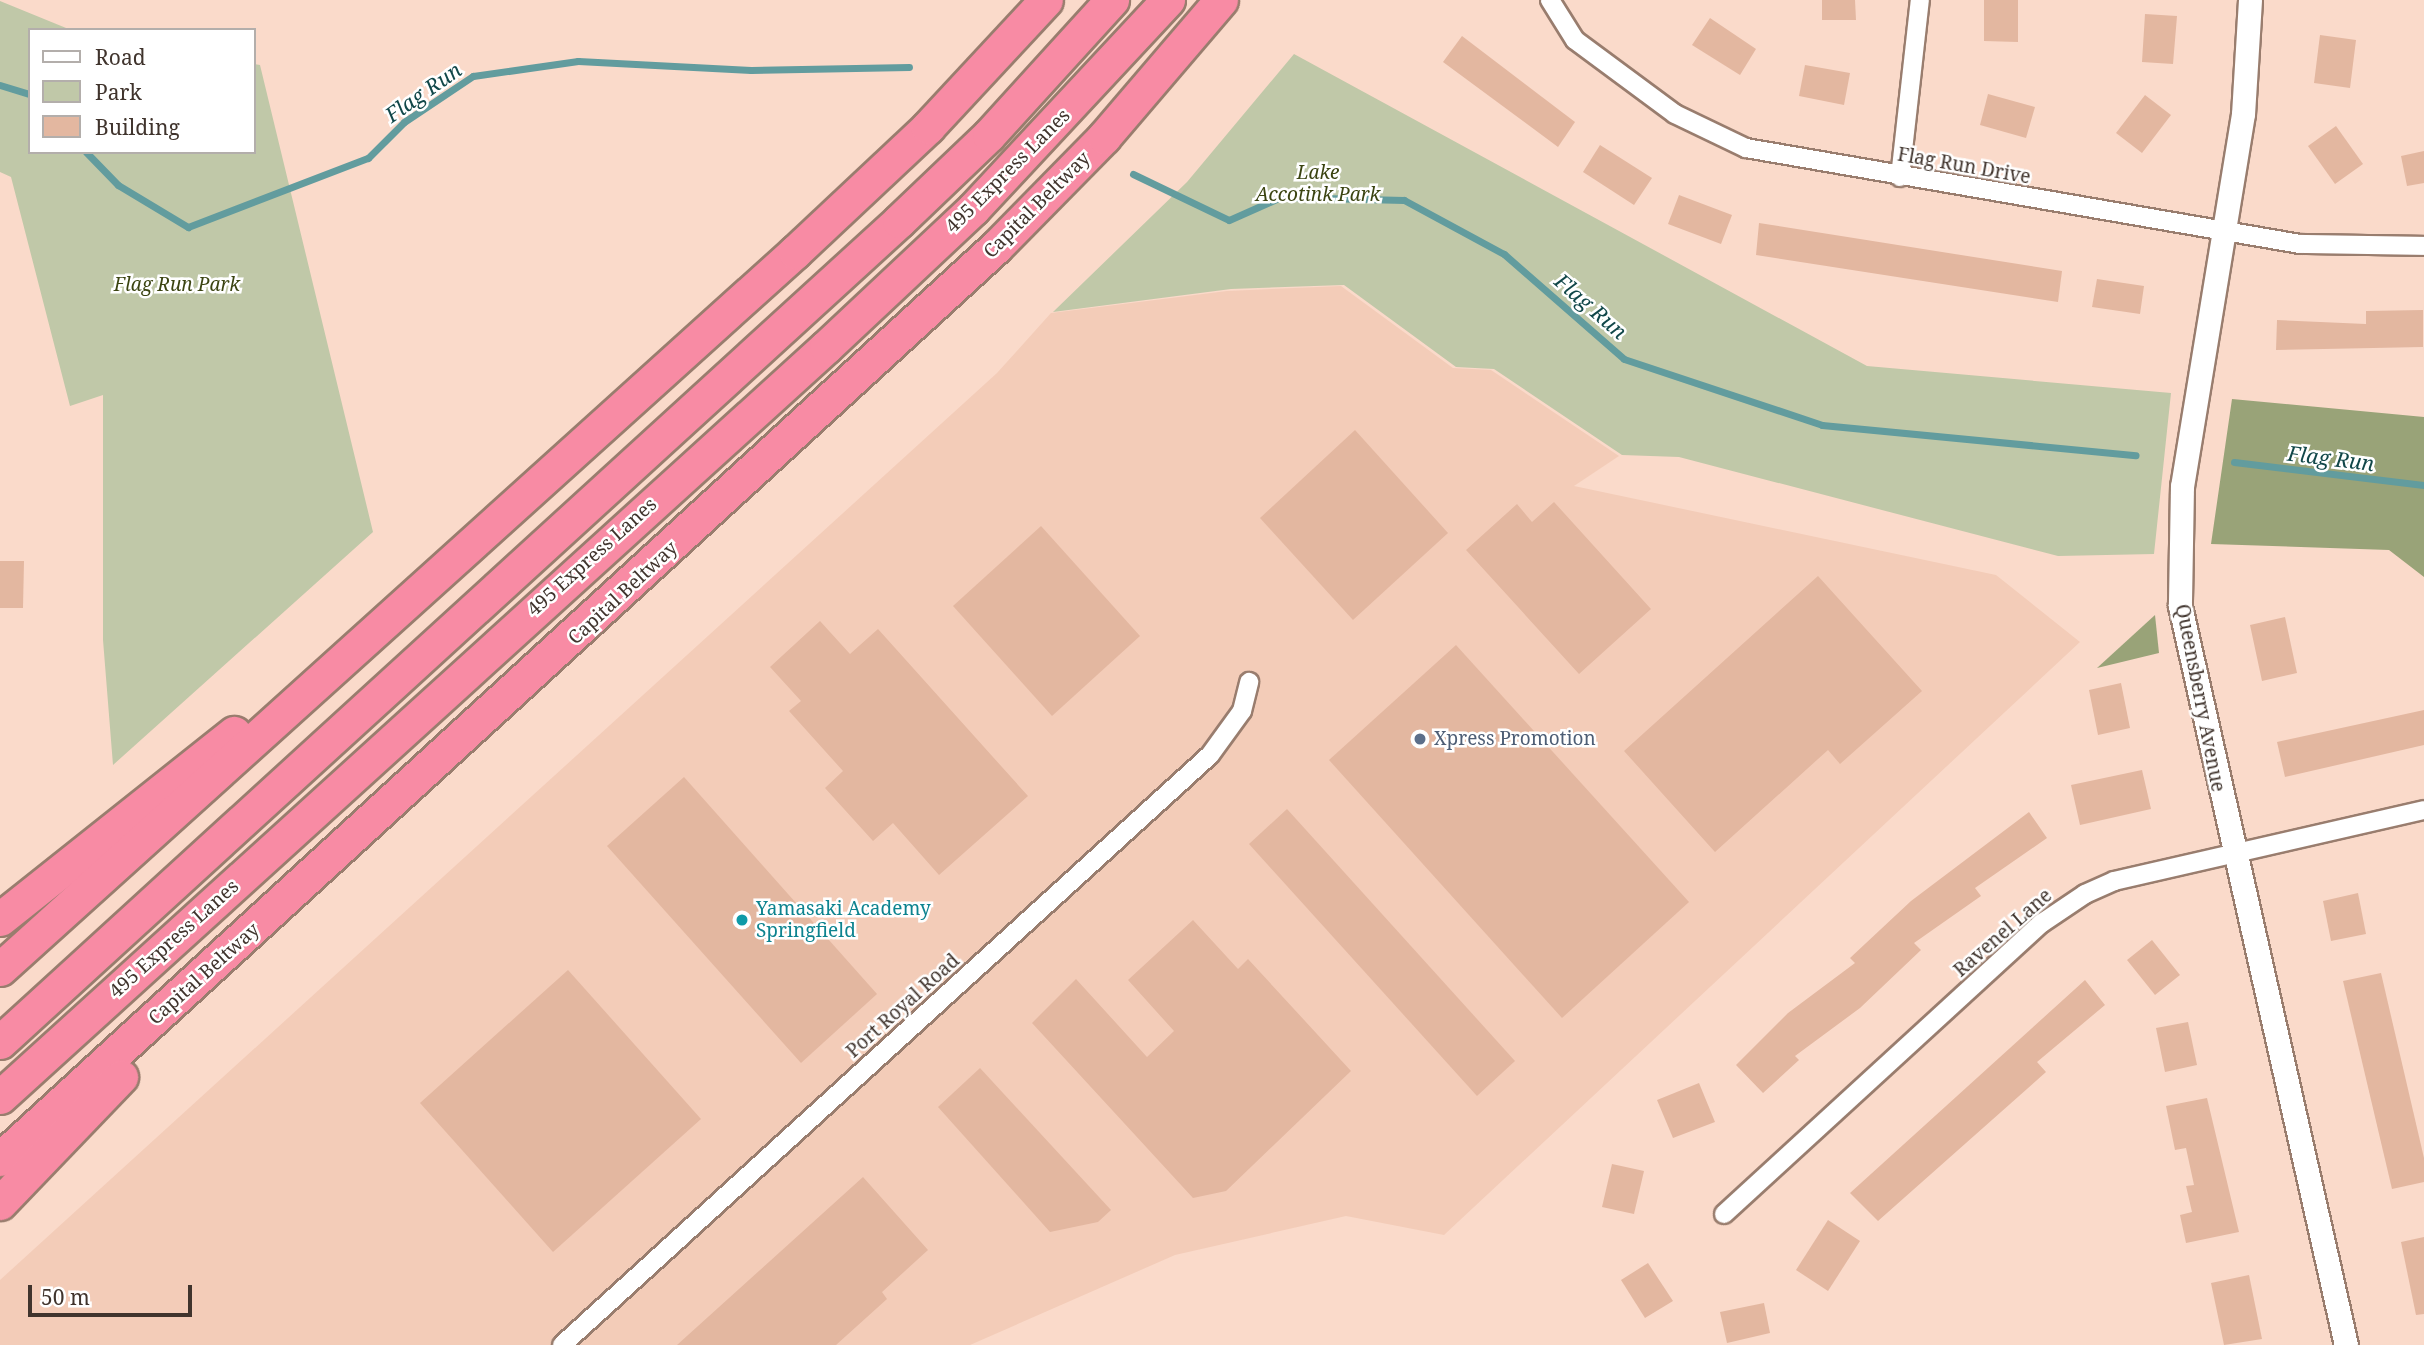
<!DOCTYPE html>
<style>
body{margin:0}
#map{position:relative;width:2424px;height:1345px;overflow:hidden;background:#fadaca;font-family:"Noto Serif",serif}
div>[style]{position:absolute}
.built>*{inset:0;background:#f3ccb8}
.green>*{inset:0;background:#c0c8a8}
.forest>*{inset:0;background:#99a378}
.stream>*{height:7px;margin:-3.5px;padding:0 3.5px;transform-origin:3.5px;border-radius:3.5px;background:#629c9e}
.building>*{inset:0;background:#e3b7a0}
.roads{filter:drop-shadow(2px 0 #997d6e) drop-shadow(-2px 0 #997d6e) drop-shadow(0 2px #997d6e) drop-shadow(0 -2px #997d6e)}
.minor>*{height:18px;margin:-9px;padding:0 9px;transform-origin:9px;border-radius:9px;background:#fff}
.tertiary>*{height:23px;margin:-11.5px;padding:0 11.5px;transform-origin:11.5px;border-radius:11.5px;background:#fff}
.motorway>*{height:33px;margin:-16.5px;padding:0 16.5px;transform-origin:16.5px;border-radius:16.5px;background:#f88ba4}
.dots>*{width:19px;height:19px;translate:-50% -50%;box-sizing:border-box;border:4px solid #fff;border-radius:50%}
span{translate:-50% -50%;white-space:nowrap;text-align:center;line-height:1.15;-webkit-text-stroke:5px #fff;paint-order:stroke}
.street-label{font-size:19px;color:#40342d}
.park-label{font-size:19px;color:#3b4411;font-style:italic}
.service-label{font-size:19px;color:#4e5e75}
.left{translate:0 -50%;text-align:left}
.culture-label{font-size:19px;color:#0d838f}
.water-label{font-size:21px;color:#114749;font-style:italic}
.legend{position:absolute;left:28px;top:28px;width:228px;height:126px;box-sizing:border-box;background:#fff;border:2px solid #b3aeab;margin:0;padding:9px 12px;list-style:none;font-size:21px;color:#40342d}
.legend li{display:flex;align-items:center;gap:14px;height:35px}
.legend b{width:35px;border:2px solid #b3aeab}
.scale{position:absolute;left:28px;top:1285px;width:164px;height:32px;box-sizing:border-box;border:4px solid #40342d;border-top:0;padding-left:9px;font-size:21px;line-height:24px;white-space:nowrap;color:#40342d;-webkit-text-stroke:5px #fff;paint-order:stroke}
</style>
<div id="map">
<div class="built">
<i style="clip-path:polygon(1341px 286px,1453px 368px,1491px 370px,1619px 456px,1574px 486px,1996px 575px,2080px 642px,1444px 1235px,1346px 1216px,1175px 1255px,970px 1345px,0 1345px,0 1280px,997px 373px,1051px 313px,1227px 291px)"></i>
</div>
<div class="green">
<i style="clip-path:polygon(0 1px,71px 30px,30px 30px,30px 152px,254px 152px,254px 64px,260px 65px,373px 532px,113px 765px,103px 640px,103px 395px,70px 406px,11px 177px,0 172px)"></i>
<i style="clip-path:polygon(1294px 54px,1867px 366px,2171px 393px,2154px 554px,2058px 556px,1679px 457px,1622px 455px,1494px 369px,1456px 367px,1344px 285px,1231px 289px,1053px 312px,1187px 182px)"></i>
</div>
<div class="forest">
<i style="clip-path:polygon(2232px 399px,2424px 417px,2424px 577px,2389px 550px,2211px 544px)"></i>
<i style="clip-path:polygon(2155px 615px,2159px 653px,2097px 668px)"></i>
</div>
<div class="stream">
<i style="left:0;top:85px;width:31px;rotate:17deg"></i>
<i style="left:86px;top:152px;width:46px;rotate:45.9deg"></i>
<i style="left:118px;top:185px;width:82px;rotate:31deg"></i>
<i style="left:188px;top:227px;width:193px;rotate:-21deg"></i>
<i style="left:368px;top:158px;width:51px;rotate:-45deg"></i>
<i style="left:404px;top:122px;width:83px;rotate:-33.7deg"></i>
<i style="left:473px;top:76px;width:106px;rotate:-8.1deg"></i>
<i style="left:578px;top:61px;width:173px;rotate:3deg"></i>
<i style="left:751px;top:70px;width:158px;rotate:-1.1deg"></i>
<i style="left:1133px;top:174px;width:106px;rotate:25.6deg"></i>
<i style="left:1229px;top:220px;width:57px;rotate:-23.9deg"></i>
<i style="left:1281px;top:197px;width:123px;rotate:1.4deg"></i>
<i style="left:1404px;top:200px;width:114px;rotate:28.4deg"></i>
<i style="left:1504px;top:254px;width:159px;rotate:41.2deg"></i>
<i style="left:1624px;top:359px;width:209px;rotate:18.4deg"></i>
<i style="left:1822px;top:425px;width:315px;rotate:5.5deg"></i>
<i style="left:2234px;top:462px;width:191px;rotate:6.9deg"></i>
</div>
<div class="building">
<i style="clip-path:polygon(1822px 0,1855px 0,1856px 20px,1822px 20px)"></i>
<i style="clip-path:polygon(1984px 0,2018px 0,2018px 42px,1984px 41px)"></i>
<i style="clip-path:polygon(2145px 14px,2177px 16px,2173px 64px,2142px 62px)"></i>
<i style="clip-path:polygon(1710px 18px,1756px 49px,1740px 75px,1692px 45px)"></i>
<i style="clip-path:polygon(2320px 35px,2356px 40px,2350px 88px,2314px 83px)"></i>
<i style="clip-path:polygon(1462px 36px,1575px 122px,1558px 147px,1443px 62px)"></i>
<i style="clip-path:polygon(1805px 65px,1850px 73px,1844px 105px,1799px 96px)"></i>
<i style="clip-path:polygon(1988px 94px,2035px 107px,2026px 138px,1980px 125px)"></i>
<i style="clip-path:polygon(2145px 95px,2171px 115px,2142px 153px,2116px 133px)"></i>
<i style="clip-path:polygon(2336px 126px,2363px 164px,2335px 184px,2308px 146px)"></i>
<i style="clip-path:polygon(1600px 145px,1652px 178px,1634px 205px,1583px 172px)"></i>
<i style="clip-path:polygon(2424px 151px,2424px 183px,2407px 186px,2401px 156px)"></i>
<i style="clip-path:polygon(1679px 195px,1732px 215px,1721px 244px,1668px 224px)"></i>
<i style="clip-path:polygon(1759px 223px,2062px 271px,2058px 302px,1756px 255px)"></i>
<i style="clip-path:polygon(2097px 279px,2144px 286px,2140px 314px,2092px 307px)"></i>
<i style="clip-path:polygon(2423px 310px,2423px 347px,2276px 350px,2277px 320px,2366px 324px,2366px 311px)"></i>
<i style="clip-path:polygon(1355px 430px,1448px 533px,1353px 620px,1260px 518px)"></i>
<i style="clip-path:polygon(1554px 502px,1651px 609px,1579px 674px,1466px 550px,1517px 504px,1532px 522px)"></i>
<i style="clip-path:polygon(1041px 526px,1140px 636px,1052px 716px,953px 606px)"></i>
<i style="clip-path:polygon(0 561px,24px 561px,23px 608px,0 608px)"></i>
<i style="clip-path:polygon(1818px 576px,1922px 691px,1840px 764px,1828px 750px,1715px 852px,1624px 751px)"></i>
<i style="clip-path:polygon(2285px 617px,2297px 673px,2262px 681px,2250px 625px)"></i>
<i style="clip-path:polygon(820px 621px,850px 654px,878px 629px,1028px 796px,939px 875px,893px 823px,873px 841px,825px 788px,843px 771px,789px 711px,801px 701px,770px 667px)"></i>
<i style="clip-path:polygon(1456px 645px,1689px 902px,1562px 1018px,1329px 760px)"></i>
<i style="clip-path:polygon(2121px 683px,2130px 728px,2098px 735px,2089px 690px)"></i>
<i style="clip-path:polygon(2424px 710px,2424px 745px,2285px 777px,2277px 742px)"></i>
<i style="clip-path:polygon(2142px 770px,2151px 809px,2080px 825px,2071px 785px)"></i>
<i style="clip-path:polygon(684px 777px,877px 994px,801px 1063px,607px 846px)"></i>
<i style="clip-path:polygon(1287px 809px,1515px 1061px,1477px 1096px,1249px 844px)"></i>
<i style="clip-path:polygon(2029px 812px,2047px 838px,1975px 888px,1981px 896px,1914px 943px,1921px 950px,1860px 1008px,1795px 1056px,1799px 1060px,1763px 1093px,1736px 1065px,1788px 1013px,1855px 963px,1850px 958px,1911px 901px)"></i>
<i style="clip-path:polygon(2358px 893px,2366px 934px,2331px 941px,2323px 901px)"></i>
<i style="clip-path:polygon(1193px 920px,1238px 969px,1248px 959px,1351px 1071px,1226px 1191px,1193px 1198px,1032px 1023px,1076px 979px,1147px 1057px,1174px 1031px,1128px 980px)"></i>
<i style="clip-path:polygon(2152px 940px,2180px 975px,2155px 995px,2127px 960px)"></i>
<i style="clip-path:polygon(568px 970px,701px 1119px,553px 1252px,420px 1103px)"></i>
<i style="clip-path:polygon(2381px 973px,2424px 1158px,2424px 1182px,2392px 1189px,2343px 981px)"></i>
<i style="clip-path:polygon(2085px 980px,2105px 1005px,2037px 1062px,2046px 1072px,1878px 1221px,1850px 1193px)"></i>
<i style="clip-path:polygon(2188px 1022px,2197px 1065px,2165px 1072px,2156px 1028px)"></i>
<i style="clip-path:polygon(980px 1068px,1111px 1210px,1098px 1222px,1050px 1232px,938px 1107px)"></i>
<i style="clip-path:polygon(1699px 1083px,1715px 1122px,1673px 1138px,1657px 1100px)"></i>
<i style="clip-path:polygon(2207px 1098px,2239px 1232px,2186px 1243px,2180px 1215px,2192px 1212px,2186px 1186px,2194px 1185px,2186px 1148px,2175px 1150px,2166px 1106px)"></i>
<i style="clip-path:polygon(1612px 1164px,1644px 1171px,1634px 1214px,1602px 1207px)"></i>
<i style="clip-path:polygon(863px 1177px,928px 1250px,882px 1292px,887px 1299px,836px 1345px,677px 1345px)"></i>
<i style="clip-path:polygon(1828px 1220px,1860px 1241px,1828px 1291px,1796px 1270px)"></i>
<i style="clip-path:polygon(2424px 1237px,2424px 1314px,2416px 1315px,2401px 1242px)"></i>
<i style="clip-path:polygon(1648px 1263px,1673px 1301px,1645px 1318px,1621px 1280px)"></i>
<i style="clip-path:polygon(2249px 1275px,2262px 1339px,2224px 1345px,2211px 1283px)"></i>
<i style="clip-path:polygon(1764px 1303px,1770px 1333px,1727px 1343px,1720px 1312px)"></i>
</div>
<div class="roads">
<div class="minor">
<i style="left:1550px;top:0;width:47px;rotate:58deg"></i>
<i style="left:1575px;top:40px;width:124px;rotate:36.5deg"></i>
<i style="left:1675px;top:114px;width:79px;rotate:25.6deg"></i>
<i style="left:1746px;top:148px;width:562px;rotate:9.83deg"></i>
<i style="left:2300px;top:244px;width:124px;rotate:0.9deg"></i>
<i style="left:1900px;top:177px;width:178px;rotate:-83.6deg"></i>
<i style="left:1724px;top:1214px;width:431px;rotate:-42.5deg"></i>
<i style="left:2042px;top:923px;width:52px;rotate:-34deg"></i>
<i style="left:2085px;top:894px;width:32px;rotate:-24deg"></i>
<i style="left:2114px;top:881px;width:318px;rotate:-12.9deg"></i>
<i style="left:562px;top:1345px;width:876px;rotate:-42.32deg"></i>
<i style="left:1210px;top:755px;width:54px;rotate:-54deg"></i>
<i style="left:1242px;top:711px;width:30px;rotate:-76deg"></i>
</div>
<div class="tertiary">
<i style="left:2250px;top:0;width:114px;rotate:93.5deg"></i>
<i style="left:2243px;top:114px;width:377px;rotate:99.3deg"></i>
<i style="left:2182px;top:486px;width:120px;rotate:91deg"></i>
<i style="left:2180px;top:606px;width:757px;rotate:77.34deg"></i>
</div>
<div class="motorway">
<i style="left:0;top:919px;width:299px;rotate:-38.5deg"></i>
<i style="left:0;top:969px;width:1071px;rotate:-42.05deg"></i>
<i style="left:795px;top:252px;width:183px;rotate:-43.2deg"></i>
<i style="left:928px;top:127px;width:173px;rotate:-47.1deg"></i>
<i style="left:0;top:1042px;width:1217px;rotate:-42.4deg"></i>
<i style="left:899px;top:221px;width:124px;rotate:-43.7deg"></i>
<i style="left:989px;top:135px;width:183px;rotate:-47.7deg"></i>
<i style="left:0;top:1097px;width:1116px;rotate:-42.24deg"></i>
<i style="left:826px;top:347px;width:202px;rotate:-43.2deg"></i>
<i style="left:973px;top:209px;width:286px;rotate:-47deg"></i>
<i style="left:0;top:1159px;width:1350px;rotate:-42.48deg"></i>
<i style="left:996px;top:247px;width:154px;rotate:-45.5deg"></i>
<i style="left:1104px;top:137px;width:180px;rotate:-49.5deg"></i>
<i style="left:0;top:1203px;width:175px;rotate:-46.2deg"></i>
</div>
</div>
<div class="dots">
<i style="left:1420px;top:739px;background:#5c6f8a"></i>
<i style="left:742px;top:920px;background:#0f9aa8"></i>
</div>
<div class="street-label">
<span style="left:1964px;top:166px;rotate:10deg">Flag Run Drive</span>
<span style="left:1008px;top:171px;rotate:-45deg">495 Express Lanes</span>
<span style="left:1037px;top:205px;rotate:-45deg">Capital Beltway</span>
<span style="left:592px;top:557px;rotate:-42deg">495 Express Lanes</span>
<span style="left:623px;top:593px;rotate:-43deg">Capital Beltway</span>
<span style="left:2200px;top:698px;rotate:79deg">Queensberry Avenue</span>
<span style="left:2003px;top:933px;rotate:-41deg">Ravenel Lane</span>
<span style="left:174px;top:939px;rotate:-42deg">495 Express Lanes</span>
<span style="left:204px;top:974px;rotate:-42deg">Capital Beltway</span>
<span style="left:903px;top:1006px;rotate:-42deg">Port Royal Road</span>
</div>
<div class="park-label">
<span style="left:1318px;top:184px">Lake<br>Accotink Park</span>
<span style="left:177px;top:285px">Flag Run Park</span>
</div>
<div class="service-label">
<span class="left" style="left:1434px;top:739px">Xpress Promotion</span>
</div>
<div class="culture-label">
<span class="left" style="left:756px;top:920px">Yamasaki Academy<br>Springfield</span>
</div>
<div class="water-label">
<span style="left:423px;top:92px;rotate:-35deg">Flag Run</span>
<span style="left:1591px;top:306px;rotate:41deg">Flag Run</span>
<span style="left:2331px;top:458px;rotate:7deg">Flag Run</span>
</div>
<ul class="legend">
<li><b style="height:9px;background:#fff"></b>Road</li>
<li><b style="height:19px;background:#c0c8a8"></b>Park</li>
<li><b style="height:19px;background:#e3b7a0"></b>Building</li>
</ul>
<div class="scale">50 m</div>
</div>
